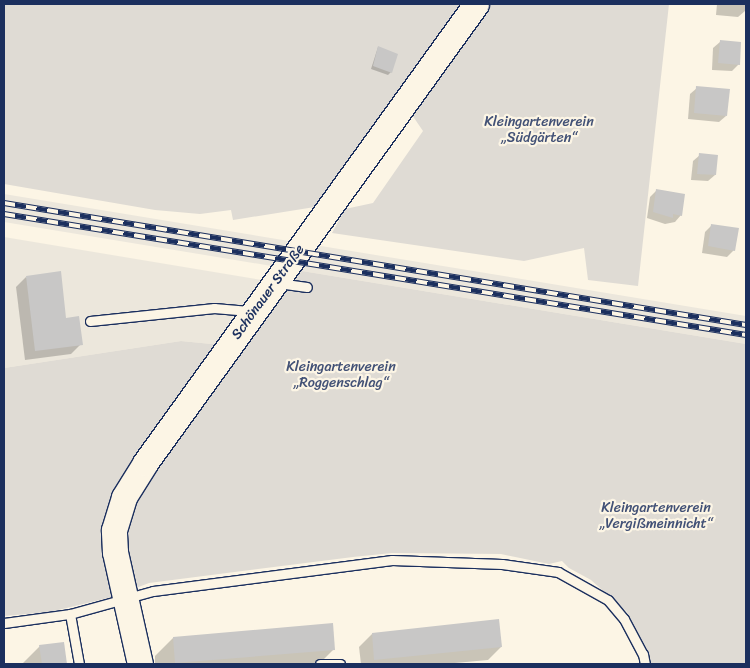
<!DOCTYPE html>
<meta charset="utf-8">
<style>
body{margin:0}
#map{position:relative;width:750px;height:668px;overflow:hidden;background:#fcf5e5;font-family:Sriracha,sans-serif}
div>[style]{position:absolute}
.built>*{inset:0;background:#ece7dc}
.green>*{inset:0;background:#dfdbd4}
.shadow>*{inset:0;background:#0003}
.building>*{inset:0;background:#c8c7c6}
.roads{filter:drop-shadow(1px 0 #1b2f5e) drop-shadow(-1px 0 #1b2f5e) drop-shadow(0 1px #1b2f5e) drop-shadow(0 -1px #1b2f5e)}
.lane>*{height:9px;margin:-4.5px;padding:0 4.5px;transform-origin:4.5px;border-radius:4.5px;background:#fcf5e5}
.secondary>*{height:25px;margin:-12.5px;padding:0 12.5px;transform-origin:12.5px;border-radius:12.5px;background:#fcf5e5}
.rail>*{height:5.5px;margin-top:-2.75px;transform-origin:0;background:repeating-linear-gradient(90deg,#fcf5e5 0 11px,#1b2f5e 0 22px);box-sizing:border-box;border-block:1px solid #1b2f5e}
span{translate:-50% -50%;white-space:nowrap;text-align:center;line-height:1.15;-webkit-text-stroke:4.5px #fcf5e5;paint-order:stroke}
.park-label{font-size:14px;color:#425176}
.street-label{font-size:14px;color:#1b2f5e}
.frame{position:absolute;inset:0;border:5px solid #1b2f5e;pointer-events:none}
</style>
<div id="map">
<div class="built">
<i style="clip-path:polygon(4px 194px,295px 242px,278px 267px,4px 222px)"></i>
<i style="clip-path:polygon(4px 237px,268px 281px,222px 345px,181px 341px,4px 368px)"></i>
<i style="clip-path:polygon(315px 245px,746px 316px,746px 344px,296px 270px)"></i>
</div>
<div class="green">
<i style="clip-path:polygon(4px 4px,466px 4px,321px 206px,233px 220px,231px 210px,200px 214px,155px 210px,4px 184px)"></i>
<i style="clip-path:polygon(488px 4px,669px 4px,638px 286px,588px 280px,584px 248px,524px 261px,332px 233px,345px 209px,373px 203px,423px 131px,410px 112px)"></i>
<i style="clip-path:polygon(296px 270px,746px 344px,746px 664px,650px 664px,649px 653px,627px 612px,591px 580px,569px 568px,562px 561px,549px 564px,501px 554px,392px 553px,353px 557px,149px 583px,112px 597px,50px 612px,4px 616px,4px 368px,181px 341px,222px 345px)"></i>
</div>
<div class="shadow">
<i style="clip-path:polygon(717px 4px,746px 4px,745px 11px,738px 17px,716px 15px)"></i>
<i style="clip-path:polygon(720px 42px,739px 64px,732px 71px,712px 70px,713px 48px)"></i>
<i style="clip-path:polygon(378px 47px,391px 72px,388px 75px,371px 69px)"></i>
<i style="clip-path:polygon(697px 88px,726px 116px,719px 122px,688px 119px,690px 94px)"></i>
<i style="clip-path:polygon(700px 155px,715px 175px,708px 181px,691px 180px,693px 161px)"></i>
<i style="clip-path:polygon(656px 191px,681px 215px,675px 222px,665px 224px,647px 218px,650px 197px)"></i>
<i style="clip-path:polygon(712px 225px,734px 250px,727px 257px,702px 253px,705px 232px)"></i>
<i style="clip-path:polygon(26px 277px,65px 319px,81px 344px,71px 354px,25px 360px,16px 287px)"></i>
<i style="clip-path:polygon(372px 634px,501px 647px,488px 660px,444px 664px,361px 664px,359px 647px)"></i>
<i style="clip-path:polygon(173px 638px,334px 649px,319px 664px,155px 664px,155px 656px)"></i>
<i style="clip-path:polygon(63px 643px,66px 664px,22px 664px,40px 646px)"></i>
</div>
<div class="building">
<i style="clip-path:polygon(720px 40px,741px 42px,740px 65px,718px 63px)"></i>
<i style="clip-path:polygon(378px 46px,398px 54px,392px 73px,373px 66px)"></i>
<i style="clip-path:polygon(696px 86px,730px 89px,727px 116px,694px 113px)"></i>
<i style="clip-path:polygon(699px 153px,718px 155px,716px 175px,697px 174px)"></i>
<i style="clip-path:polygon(656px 189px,685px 194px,682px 216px,673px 214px,673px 218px,653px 212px)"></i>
<i style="clip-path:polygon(711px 224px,739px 228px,735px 251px,708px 246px)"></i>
<i style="clip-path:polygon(61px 271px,66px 318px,79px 316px,83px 345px,35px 351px,26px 276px)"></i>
<i style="clip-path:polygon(499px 619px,502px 647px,374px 660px,372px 633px)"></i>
<i style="clip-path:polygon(333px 623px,335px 650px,175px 663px,173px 637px)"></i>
<i style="clip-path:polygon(64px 642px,67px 664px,42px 664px,39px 645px)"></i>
</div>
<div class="roads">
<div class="lane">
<i style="left:278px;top:283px;width:29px;rotate:8deg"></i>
<i style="left:90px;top:321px;width:125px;rotate:-6deg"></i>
<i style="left:214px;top:308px;width:38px;rotate:5deg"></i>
<i style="left:4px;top:623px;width:67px;rotate:-7.8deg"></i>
<i style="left:79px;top:664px;width:51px;rotate:-100.2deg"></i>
<i style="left:70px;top:614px;width:86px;rotate:-15.5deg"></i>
<i style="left:153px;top:591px;width:241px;rotate:-7.4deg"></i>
<i style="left:392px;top:560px;width:110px;rotate:2.1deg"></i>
<i style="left:502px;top:564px;width:57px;rotate:8.1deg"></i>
<i style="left:558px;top:572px;width:57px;rotate:29.2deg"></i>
<i style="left:608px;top:600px;width:25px;rotate:50deg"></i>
<i style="left:624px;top:619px;width:40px;rotate:62deg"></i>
<i style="left:643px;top:654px;width:10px;rotate:79deg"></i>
<i style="left:320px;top:664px;width:20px"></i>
</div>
<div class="secondary">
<i style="left:140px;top:664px;width:115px;rotate:-102.6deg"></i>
<i style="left:115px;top:552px;width:22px;rotate:-93deg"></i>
<i style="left:114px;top:530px;width:34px;rotate:-73deg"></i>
<i style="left:124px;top:497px;width:40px;rotate:-58deg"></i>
<i style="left:145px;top:463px;width:566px;rotate:-54.2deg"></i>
</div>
</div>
<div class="rail">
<i style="left:4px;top:203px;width:752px;rotate:9.34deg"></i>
<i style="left:4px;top:214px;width:752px;rotate:9.26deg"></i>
</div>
<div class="park-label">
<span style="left:539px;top:130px">Kleingartenverein<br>„Südgärten“</span>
<span style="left:341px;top:375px">Kleingartenverein<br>„Roggenschlag“</span>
<span style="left:656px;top:516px">Kleingartenverein<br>„Vergißmeinnicht“</span>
</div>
<div class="street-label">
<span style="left:268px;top:292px;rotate:-54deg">Schönauer Straße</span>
</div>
<div class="frame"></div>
</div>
